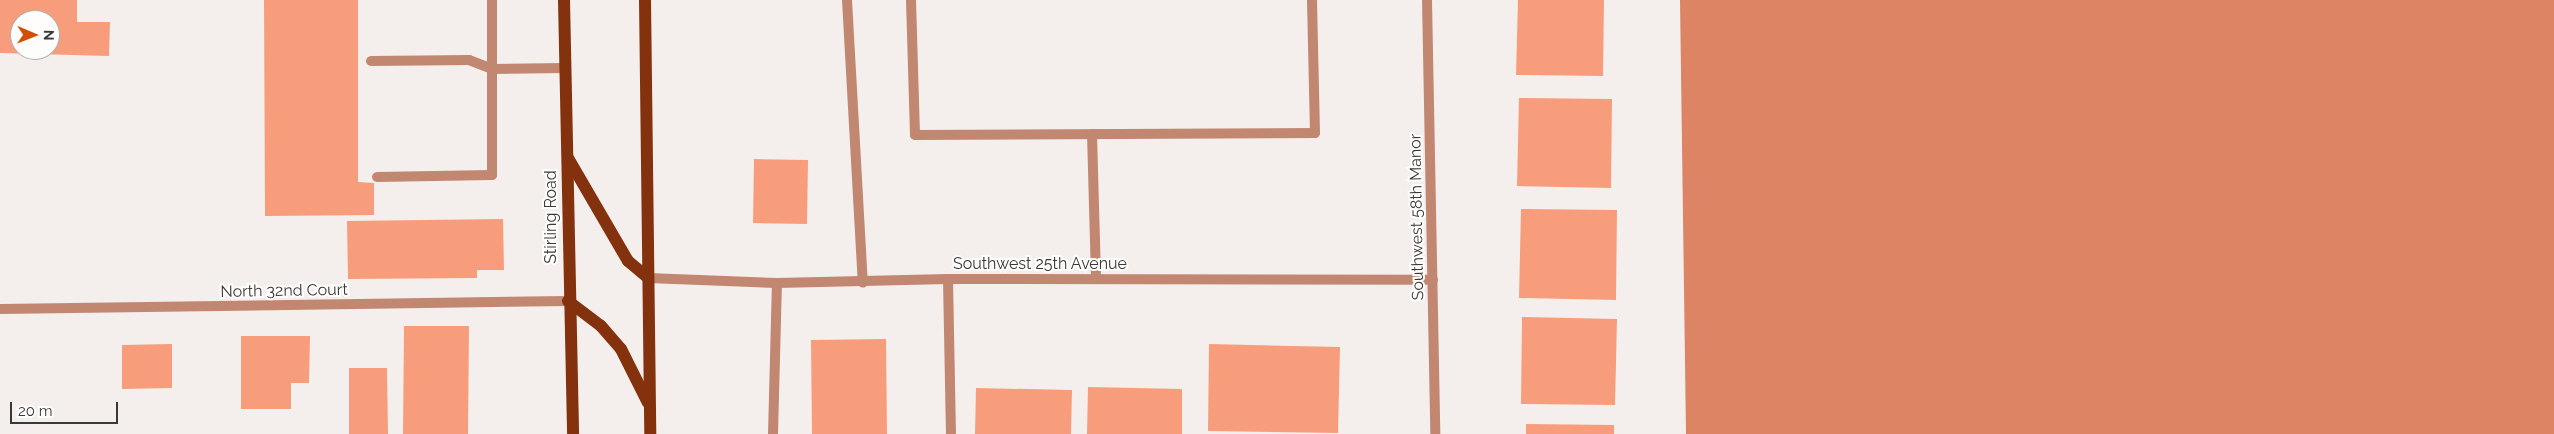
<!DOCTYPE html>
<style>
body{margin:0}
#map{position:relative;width:2554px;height:434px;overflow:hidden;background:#f4efed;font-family:Raleway,sans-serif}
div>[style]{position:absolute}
.water>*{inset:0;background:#dd8464}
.building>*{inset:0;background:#f89d7b}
.service>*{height:10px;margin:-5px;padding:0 5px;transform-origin:5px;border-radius:5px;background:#c28771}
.minor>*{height:10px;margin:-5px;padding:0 5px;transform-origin:5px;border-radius:5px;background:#c28771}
.primary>*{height:12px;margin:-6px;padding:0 6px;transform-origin:6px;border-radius:6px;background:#84320e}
span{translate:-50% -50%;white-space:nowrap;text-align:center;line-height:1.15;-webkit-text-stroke:4px #fffdfc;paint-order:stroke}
.street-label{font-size:16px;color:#3b3938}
.north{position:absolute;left:10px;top:10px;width:50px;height:50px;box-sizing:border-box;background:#fffdfc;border:1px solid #b1afae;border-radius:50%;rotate:91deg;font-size:14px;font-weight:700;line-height:20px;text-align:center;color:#3b3938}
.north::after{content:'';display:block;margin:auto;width:18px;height:22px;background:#d34e08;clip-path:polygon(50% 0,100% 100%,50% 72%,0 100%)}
.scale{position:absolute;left:10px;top:402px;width:108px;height:22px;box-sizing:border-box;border:2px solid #3b3938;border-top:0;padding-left:6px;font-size:15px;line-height:18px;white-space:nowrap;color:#3b3938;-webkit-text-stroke:4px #fffdfc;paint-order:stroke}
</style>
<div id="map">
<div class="water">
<i style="clip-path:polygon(1680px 0,2554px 0,2554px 434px,1686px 434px)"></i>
</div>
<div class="building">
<i style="clip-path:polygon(evenodd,0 0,77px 0,77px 22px,110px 22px,109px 56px,0 53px,0 0,20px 20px,50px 20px,50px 50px,20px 50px,20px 20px)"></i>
<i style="clip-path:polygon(264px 0,358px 0,358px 182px,374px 183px,374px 215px,265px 216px)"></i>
<i style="clip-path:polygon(1518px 0,1604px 0,1603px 76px,1516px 75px)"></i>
<i style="clip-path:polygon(1519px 98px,1612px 99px,1611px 188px,1517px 186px)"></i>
<i style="clip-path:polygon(754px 159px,808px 160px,807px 224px,753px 223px)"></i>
<i style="clip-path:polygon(1521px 209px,1617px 210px,1616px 300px,1519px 298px)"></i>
<i style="clip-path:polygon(503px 219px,504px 270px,477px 270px,477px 278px,348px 279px,347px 221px)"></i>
<i style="clip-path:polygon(1522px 317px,1617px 319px,1615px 405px,1521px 404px)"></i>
<i style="clip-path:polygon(404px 326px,469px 326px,468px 434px,403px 434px)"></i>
<i style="clip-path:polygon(241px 336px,310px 336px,309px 383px,291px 383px,291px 409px,241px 409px)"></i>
<i style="clip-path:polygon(886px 339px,887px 434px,812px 434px,811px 340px)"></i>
<i style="clip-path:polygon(172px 344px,172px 388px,122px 389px,122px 345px)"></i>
<i style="clip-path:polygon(1209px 344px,1340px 347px,1338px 433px,1208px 431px)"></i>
<i style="clip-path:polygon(349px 368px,387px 368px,388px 434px,349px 434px)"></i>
<i style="clip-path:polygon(1088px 387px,1182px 389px,1182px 434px,1087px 434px)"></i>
<i style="clip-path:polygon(976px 388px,1072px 390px,1071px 434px,975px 434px)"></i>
<i style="clip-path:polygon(1526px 424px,1614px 425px,1614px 434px,1526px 434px)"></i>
</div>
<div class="service">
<i style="left:847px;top:0;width:283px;rotate:86.8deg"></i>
<i style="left:911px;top:0;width:135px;rotate:88.3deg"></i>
<i style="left:915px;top:135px;width:400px;rotate:-0.3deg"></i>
<i style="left:1315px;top:133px;width:133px;rotate:-91.3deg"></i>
<i style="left:371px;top:61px;width:98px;rotate:-0.6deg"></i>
<i style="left:469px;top:60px;width:25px;rotate:21deg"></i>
<i style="left:492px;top:69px;width:73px;rotate:-0.8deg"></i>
<i style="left:1092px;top:134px;width:145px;rotate:88.4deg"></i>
<i style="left:377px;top:177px;width:115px;rotate:-1deg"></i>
<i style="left:492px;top:175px;width:175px;rotate:-90deg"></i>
<i style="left:948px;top:279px;width:155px;rotate:88.9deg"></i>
<i style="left:773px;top:434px;width:151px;rotate:-88.5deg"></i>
</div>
<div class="minor">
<i style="left:1427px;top:0;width:434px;rotate:88.9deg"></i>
<i style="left:648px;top:278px;width:129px;rotate:2.2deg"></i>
<i style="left:777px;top:283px;width:171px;rotate:-1.3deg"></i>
<i style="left:948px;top:279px;width:485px;rotate:0.1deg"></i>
<i style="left:0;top:309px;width:568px;rotate:-0.81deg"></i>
</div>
<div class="primary">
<i style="left:564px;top:0;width:434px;rotate:88.8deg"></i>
<i style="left:645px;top:0;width:434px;rotate:89.3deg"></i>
<i style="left:568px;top:158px;width:119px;rotate:59.8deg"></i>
<i style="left:628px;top:261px;width:26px;rotate:40deg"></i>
<i style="left:568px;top:301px;width:41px;rotate:37.1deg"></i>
<i style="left:601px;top:326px;width:30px;rotate:49deg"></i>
<i style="left:621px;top:349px;width:60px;rotate:63.4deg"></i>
</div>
<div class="street-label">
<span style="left:551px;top:217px;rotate:-90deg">Stirling Road</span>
<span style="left:1417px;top:217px;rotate:-91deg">Southwest 58th Manor</span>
<span style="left:1040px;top:264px">Southwest 25th Avenue</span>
<span style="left:284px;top:291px;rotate:-1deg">North 32nd Court</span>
</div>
<div class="north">N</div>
<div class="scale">20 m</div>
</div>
